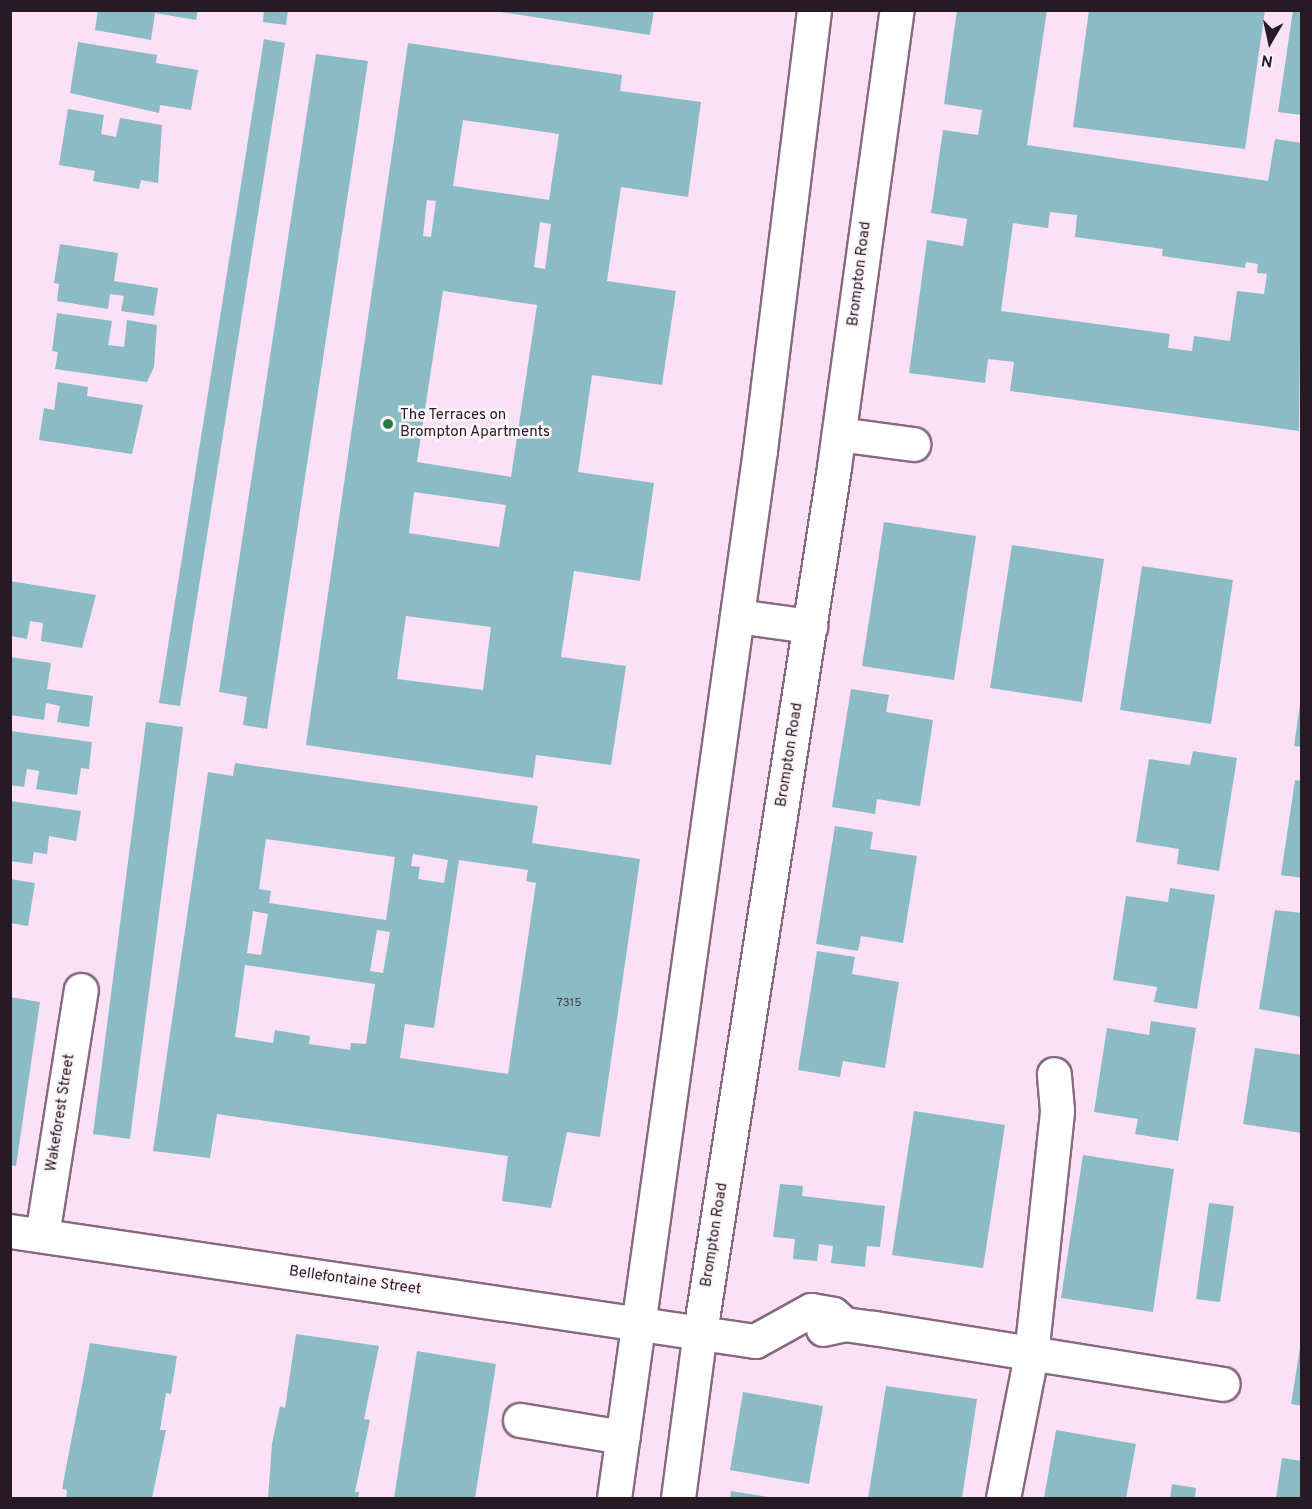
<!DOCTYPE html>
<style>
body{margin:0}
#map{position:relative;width:1312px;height:1509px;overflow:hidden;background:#fce0f6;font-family:Overpass,sans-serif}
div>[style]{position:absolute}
.building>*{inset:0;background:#8bbbc5}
.roads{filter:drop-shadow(2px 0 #886982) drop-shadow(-2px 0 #886982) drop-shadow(0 2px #886982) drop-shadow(0 -2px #886982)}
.minor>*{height:33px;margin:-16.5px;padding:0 16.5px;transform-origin:16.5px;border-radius:16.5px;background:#fff}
.dots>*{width:16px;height:16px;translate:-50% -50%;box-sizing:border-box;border:3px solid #fcf5fa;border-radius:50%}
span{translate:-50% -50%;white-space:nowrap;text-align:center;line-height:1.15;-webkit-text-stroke:5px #fcf5fa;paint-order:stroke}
.number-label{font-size:12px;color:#3f424c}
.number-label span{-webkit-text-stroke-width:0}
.street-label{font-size:15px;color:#261a24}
.poi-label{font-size:15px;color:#261a24}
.left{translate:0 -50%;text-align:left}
.frame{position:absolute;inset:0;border:12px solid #261a24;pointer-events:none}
.north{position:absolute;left:1240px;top:12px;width:60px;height:60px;-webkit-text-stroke:4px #fcf5fa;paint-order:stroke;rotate:189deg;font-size:16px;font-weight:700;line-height:24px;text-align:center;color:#261a24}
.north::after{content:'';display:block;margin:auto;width:21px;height:27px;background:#261a24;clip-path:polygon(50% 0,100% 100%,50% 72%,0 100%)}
</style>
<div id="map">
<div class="building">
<i style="clip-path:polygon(98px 10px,198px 10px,196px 20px,155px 13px,151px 40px,95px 30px)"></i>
<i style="clip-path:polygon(264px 10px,288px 10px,286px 25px,263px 22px)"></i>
<i style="clip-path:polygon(488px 10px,654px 10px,650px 35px)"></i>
<i style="clip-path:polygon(evenodd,957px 10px,1047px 10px,1027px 145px,1268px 181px,1275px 139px,1302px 143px,1299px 431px,1010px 391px,1014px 362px,988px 359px,985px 383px,909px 373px,927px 240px,963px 246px,967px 219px,931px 213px,943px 130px,978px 135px,982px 110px,944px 104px,957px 10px,1050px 212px,1077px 215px,1075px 237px,1163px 249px,1162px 256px,1245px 268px,1246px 262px,1258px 264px,1257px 273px,1267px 274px,1264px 294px,1237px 291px,1230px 341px,1194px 336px,1192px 351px,1168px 348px,1170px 334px,1001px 311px,1013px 223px,1048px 228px,1050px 212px)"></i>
<i style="clip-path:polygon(1089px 10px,1265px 10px,1245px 149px,1073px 127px)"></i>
<i style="clip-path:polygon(1293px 10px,1302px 10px,1302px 115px,1278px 112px)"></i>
<i style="clip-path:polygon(264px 39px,285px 43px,180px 706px,159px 703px)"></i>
<i style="clip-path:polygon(78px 42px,157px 55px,156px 63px,198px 70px,191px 110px,160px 105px,159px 113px,70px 93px)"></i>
<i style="clip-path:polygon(evenodd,408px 43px,622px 75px,620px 91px,701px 102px,688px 197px,621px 187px,607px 281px,676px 291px,662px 385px,592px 375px,578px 472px,654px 483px,640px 581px,574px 571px,561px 657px,626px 666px,611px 765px,536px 755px,533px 778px,306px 745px,408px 43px,463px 120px,559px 134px,549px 200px,453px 186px,463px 120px,408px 43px,427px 200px,436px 201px,431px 237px,423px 236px,427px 200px,408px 43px,540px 222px,551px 224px,545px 269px,534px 267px,540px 222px,408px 43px,443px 291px,537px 305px,511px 477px,417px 462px,443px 291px,408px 43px,414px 492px,506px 505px,499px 547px,409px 533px,414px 492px,408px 43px,406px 616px,491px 627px,483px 690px,397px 679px,406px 616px)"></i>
<i style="clip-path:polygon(316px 54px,368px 61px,267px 729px,243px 725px,247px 697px,219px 692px)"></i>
<i style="clip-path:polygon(68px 109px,104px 115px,101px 134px,116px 137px,120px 118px,162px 125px,158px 183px,141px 180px,139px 189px,93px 181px,95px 171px,59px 165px)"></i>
<i style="clip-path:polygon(60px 244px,118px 253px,114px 281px,158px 288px,154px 316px,121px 311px,124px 296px,110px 294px,108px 309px,57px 301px,59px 284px,54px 283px)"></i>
<i style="clip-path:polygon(57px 313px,112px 321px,108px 345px,124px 347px,127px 320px,157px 325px,154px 367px,147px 382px,55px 369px,58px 352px,52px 351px)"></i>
<i style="clip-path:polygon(58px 382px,88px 387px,87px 396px,143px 405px,132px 454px,39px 440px,44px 408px,54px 410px)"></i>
<i style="clip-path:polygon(884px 522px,976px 536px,954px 680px,862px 666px)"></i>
<i style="clip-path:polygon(1012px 545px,1104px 559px,1082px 702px,990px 688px)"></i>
<i style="clip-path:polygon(1142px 566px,1233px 580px,1211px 724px,1120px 710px)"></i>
<i style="clip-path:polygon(10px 581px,96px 595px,82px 648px,41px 641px,43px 623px,30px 621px,27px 639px,10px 636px)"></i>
<i style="clip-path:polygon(10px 657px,51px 663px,47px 689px,93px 696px,89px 727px,57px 722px,60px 706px,46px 703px,44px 720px,10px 715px)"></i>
<i style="clip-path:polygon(851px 689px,889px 695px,886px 712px,933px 720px,920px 806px,877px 799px,875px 814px,832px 807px)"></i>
<i style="clip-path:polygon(1300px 704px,1302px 705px,1302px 747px,1294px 746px)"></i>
<i style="clip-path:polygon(146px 722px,183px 727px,130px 1139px,93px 1134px)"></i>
<i style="clip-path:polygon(10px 731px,92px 742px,89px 769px,81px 768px,77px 795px,36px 789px,39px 771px,27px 769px,24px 787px,10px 785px)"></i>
<i style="clip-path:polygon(1193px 751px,1237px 758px,1219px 871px,1177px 864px,1179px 849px,1136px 842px,1149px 759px,1190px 765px)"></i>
<i style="clip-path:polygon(evenodd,235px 763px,538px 806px,532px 843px,640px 859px,600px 1137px,567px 1132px,551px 1208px,502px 1201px,508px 1156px,217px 1114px,210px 1158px,153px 1151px,208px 772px,233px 776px,235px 763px,266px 839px,395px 857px,386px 920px,269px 903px,271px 891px,259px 889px,266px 839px,235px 763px,413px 854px,448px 860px,444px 883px,418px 879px,420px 867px,411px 866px,413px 854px,235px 763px,459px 860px,528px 870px,526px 881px,536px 883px,508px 1074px,400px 1058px,405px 1024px,434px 1028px,459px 860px,235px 763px,253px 911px,268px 914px,261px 955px,247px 953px,253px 911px,235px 763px,377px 930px,390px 932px,383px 973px,370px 971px,377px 930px,235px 763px,245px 965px,375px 984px,366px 1044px,351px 1043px,350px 1050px,309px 1044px,310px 1036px,275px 1030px,273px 1043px,235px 1037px,245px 965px)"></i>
<i style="clip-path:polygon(1295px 780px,1302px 781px,1302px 878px,1281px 875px)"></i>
<i style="clip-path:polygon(10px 801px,81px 811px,76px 841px,49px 836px,47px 854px,34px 852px,32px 864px,10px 861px)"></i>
<i style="clip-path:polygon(835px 826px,873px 832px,870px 849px,917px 856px,903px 943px,861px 936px,858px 951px,816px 944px)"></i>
<i style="clip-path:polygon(10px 879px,35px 883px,28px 926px,10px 923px)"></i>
<i style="clip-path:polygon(1170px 888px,1215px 895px,1197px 1009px,1154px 1002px,1157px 987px,1113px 980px,1126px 896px,1168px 902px)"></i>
<i style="clip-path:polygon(1275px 910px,1302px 913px,1302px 1017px,1259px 1009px)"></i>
<i style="clip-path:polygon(817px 951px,855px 957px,852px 974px,899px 982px,885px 1068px,843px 1061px,840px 1077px,798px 1070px)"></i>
<i style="clip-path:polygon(10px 997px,40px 1002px,16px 1166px,10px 1165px)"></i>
<i style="clip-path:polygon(1151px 1021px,1196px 1028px,1178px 1141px,1135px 1134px,1138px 1119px,1094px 1112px,1107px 1028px,1149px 1035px)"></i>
<i style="clip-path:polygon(1255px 1048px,1302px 1055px,1302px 1133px,1243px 1124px)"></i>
<i style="clip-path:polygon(914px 1111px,1005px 1125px,983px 1268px,892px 1255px)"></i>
<i style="clip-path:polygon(1083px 1155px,1174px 1169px,1153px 1312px,1061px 1298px)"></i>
<i style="clip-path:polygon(780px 1184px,803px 1186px,802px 1196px,885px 1206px,880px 1247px,867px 1246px,865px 1267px,831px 1263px,833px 1246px,819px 1244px,817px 1261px,793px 1259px,795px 1239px,773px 1237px)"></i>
<i style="clip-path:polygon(1209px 1203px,1234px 1206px,1220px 1302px,1196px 1299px)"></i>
<i style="clip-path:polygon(296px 1334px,379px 1346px,364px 1419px,370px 1420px,355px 1492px,359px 1492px,358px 1498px,268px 1498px,272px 1444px,280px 1406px,285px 1408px)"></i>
<i style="clip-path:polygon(90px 1343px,177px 1356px,171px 1394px,166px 1393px,160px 1430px,166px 1430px,152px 1498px,66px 1498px,67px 1490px,62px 1489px)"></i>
<i style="clip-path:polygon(1300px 1348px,1302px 1348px,1302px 1406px,1291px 1404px)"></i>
<i style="clip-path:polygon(417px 1351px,496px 1364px,475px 1498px,394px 1498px)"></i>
<i style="clip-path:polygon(886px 1386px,977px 1399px,962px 1498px,868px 1498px)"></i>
<i style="clip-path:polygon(743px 1392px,823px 1406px,809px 1484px,730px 1470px)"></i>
<i style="clip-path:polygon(1056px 1430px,1136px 1444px,1126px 1498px,1044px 1498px)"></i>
<i style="clip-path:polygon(1282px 1458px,1302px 1461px,1302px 1498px,1276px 1498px)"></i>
<i style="clip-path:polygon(1172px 1484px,1196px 1488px,1195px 1498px,1170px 1498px)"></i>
<i style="clip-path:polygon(731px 1491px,768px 1497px,768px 1498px,730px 1498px)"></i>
</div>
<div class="roads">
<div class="minor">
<i style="left:839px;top:434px;width:75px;rotate:7.7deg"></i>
<i style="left:737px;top:616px;width:74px;rotate:7.8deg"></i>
<i style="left:10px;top:1231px;width:753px;rotate:8.4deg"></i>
<i style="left:755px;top:1341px;width:64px;rotate:-29deg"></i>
<i style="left:811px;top:1310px;width:22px;rotate:10deg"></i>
<i style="left:833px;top:1314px;width:15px;rotate:42deg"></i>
<i style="left:42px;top:1235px;width:248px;rotate:-81deg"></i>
<i style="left:823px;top:1329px;width:22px;rotate:-13deg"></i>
<i style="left:844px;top:1324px;width:30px;rotate:8deg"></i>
<i style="left:874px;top:1328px;width:353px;rotate:9.1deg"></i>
<i style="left:520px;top:1420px;width:104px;rotate:9.4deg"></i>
<i style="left:614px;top:1498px;width:1058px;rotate:-82.07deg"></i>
<i style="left:760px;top:450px;width:443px;rotate:-83deg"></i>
<i style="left:678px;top:1498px;width:167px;rotate:-82.5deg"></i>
<i style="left:700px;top:1332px;width:875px;rotate:-81.19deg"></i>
<i style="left:834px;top:467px;width:461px;rotate:-82.2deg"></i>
<i style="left:1003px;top:1498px;width:146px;rotate:-78.9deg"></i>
<i style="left:1031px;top:1355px;width:246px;rotate:-83.9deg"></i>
<i style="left:1057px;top:1110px;width:36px;rotate:-95deg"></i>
</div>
</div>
<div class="dots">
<i style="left:388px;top:424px;background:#2a7949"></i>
</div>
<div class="number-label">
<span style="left:569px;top:1004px">7315</span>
</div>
<div class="street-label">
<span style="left:860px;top:274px;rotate:-83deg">Brompton Road</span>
<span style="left:790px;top:755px;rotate:-81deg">Brompton Road</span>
<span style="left:61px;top:1113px;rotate:-81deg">Wakeforest Street</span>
<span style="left:715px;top:1235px;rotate:-81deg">Brompton Road</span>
<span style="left:355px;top:1281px;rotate:8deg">Bellefontaine Street</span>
</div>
<div class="poi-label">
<span class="left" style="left:400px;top:424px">The Terraces on<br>Brompton Apartments</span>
</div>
<div class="frame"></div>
<div class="north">N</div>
</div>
